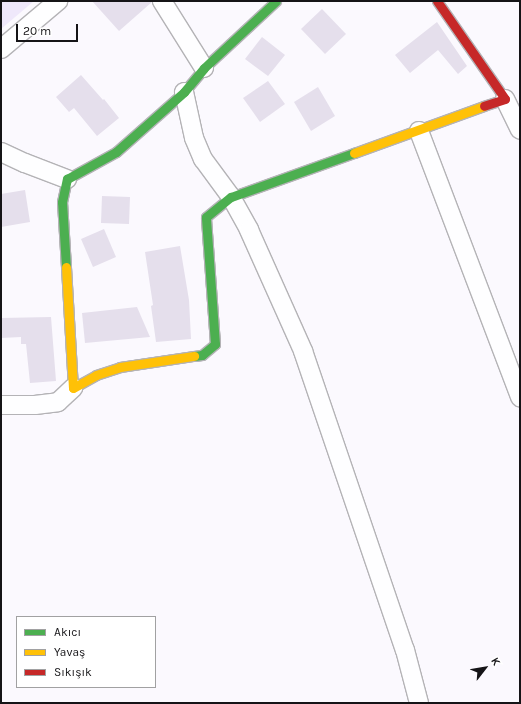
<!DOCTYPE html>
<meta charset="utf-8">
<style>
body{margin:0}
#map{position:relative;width:521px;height:704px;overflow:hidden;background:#fbf9fe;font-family:Karla,sans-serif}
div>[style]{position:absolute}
.green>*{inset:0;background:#efe8fb}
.building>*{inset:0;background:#e5dfec}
.roads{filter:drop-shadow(1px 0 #b4b3b6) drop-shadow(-1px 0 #b4b3b6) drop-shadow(0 1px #b4b3b6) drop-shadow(0 -1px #b4b3b6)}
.street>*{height:18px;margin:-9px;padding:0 9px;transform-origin:9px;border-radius:9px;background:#fefeff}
.fast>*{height:9px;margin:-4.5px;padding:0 4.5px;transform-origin:4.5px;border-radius:4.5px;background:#4caf50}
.slow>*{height:9px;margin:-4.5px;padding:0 4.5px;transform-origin:4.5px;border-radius:4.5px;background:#ffc107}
.jam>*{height:9px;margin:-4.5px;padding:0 4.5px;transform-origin:4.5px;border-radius:4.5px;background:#c62828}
span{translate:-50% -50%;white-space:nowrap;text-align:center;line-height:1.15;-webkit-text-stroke:3px #fff;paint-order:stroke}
.frame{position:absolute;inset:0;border:2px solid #151417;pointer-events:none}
.legend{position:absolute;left:16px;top:616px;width:140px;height:72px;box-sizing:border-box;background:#fff;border:1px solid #a1a1a2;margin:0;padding:5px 7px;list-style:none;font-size:12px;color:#151417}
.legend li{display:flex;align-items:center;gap:8px;height:20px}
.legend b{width:20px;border:1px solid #a1a1a2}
.north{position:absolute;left:465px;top:648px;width:40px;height:40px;-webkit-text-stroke:3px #fff;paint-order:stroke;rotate:59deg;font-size:11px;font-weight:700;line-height:16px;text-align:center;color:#151417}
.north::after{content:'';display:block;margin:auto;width:14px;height:18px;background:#151417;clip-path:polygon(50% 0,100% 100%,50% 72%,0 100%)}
.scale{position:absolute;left:16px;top:24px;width:62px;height:18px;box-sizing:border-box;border:2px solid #151417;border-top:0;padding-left:5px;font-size:12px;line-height:14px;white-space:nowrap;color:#151417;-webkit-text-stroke:3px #fff;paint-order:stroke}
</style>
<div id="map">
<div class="green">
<i style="clip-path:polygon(1px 1px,34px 1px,1px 29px)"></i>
</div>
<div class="building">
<i style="clip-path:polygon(92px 1px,152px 1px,152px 2px,119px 31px)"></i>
<i style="clip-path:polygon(322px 9px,346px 34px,325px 54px,301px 29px)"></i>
<i style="clip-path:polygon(437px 22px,467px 66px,458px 74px,438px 50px,410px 73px,395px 55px)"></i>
<i style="clip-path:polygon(262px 37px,285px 55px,268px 76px,245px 59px)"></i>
<i style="clip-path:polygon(81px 75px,103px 100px,104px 99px,119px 118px,97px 136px,74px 108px,69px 112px,56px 97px)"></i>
<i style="clip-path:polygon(268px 81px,285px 104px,260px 122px,243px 98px)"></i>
<i style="clip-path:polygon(318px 87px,335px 116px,311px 131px,294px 102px)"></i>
<i style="clip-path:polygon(25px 190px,30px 222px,1px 227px,1px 194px)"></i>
<i style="clip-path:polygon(102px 196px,130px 197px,129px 224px,101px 223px)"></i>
<i style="clip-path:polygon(104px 229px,116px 257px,93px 267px,81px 239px)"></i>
<i style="clip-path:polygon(180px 246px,189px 300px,191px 339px,156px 342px,151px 306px,153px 305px,145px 252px)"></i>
<i style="clip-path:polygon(137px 307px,150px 337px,85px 343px,82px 313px)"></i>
<i style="clip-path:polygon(51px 317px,56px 381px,30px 383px,26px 344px,21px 344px,21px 337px,1px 338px,1px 318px)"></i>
</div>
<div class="roads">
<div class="street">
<i style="left:162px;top:1px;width:79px;rotate:57.9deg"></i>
<i style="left:1px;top:49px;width:75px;rotate:-40.1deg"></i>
<i style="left:184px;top:92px;width:47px;rotate:77.7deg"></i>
<i style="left:194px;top:138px;width:23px;rotate:67deg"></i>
<i style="left:203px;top:159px;width:47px;rotate:53.6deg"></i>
<i style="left:231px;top:197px;width:38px;rotate:61deg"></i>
<i style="left:249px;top:230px;width:133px;rotate:65.9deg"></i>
<i style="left:303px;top:351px;width:316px;rotate:71.2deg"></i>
<i style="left:405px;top:650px;width:55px;rotate:75.2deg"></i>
<i style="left:505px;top:99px;width:34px;rotate:64deg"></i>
<i style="left:419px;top:131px;width:285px;rotate:69.2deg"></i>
<i style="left:1px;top:152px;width:26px;rotate:25deg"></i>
<i style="left:25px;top:163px;width:45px;rotate:20.9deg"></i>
<i style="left:1px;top:405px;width:34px"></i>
<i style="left:35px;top:405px;width:23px;rotate:-7deg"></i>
<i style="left:58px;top:402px;width:21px;rotate:-43deg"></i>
</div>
<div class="fast">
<i style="left:66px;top:267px;width:65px;rotate:-93.5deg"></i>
<i style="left:62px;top:202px;width:24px;rotate:-78deg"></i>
<i style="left:67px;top:179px;width:56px;rotate:-28.9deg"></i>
<i style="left:116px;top:152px;width:91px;rotate:-41.4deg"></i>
<i style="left:184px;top:92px;width:31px;rotate:-50deg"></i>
<i style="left:204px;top:68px;width:98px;rotate:-42.9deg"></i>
<i style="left:194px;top:356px;width:8px;rotate:-7deg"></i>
<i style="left:202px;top:355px;width:17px;rotate:-40deg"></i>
<i style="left:215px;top:344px;width:127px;rotate:-94.1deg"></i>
<i style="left:206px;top:217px;width:32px;rotate:-39deg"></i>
<i style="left:231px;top:197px;width:131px;rotate:-19.7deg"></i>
</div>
<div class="slow">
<i style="left:354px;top:153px;width:138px;rotate:-19.9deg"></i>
<i style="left:66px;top:267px;width:121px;rotate:86.7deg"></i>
<i style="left:73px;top:388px;width:26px;rotate:-29deg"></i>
<i style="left:96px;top:375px;width:25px;rotate:-18deg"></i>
<i style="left:120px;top:367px;width:75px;rotate:-8.5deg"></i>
</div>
<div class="jam">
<i style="left:437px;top:1px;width:119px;rotate:55.2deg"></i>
<i style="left:505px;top:99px;width:22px;rotate:162deg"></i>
</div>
</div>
<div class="frame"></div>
<ul class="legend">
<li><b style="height:5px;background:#4caf50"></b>Akıcı</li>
<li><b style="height:5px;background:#ffc107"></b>Yavaş</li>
<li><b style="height:5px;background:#c62828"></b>Sıkışık</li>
</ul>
<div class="north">K</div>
<div class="scale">20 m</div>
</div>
